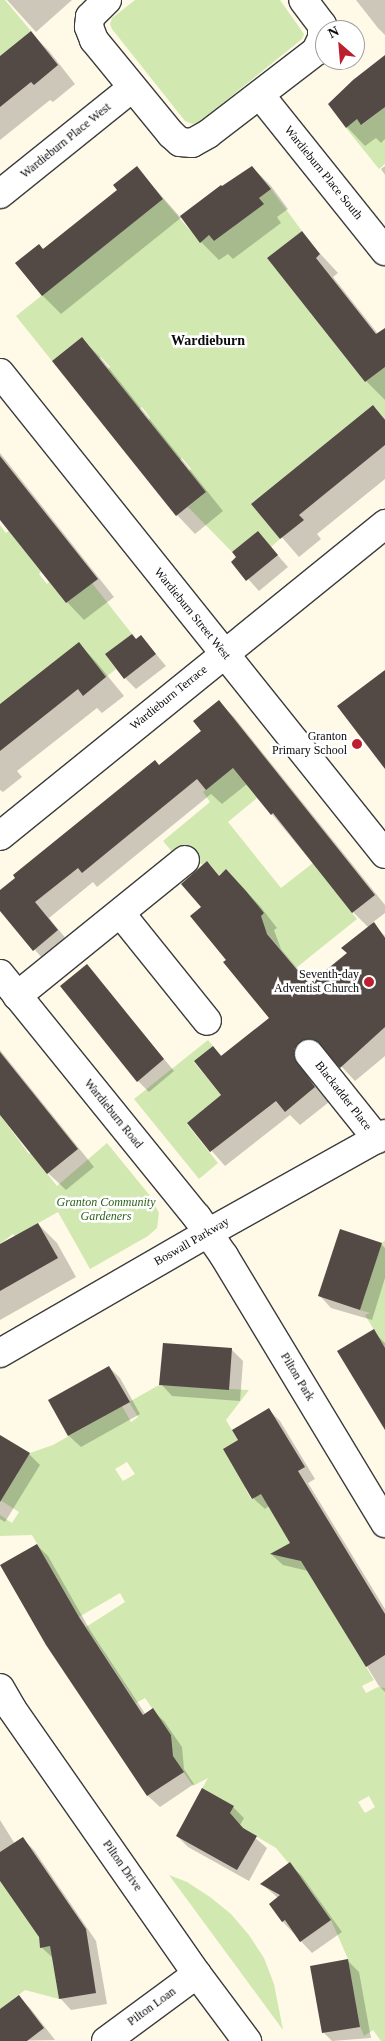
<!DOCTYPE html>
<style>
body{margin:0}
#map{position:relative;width:385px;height:2041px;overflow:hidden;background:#fff9e7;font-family:Georgia,serif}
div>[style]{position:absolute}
.green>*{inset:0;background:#d1e9b1}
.shadow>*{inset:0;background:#0003}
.building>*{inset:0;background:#534a46}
.roads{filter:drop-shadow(1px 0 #3d3d3d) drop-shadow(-1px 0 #3d3d3d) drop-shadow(0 1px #3d3d3d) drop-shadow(0 -1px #3d3d3d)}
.minor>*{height:28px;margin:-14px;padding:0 14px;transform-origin:14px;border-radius:14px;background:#fff}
.dots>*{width:14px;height:14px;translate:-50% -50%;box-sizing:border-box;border:2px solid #fff;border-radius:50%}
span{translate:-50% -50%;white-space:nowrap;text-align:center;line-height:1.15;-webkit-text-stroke:5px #fff;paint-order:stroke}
.street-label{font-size:12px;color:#0a0a0a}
.poi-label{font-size:12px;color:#0a0a0a}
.right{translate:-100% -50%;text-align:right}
.park-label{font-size:12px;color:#2c621a;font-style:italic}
.neighbourhood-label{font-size:14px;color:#0a0a0a;font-weight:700}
.north{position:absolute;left:315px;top:20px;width:50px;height:50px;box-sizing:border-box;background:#fff;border:1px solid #9d9d9d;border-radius:50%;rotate:333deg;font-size:14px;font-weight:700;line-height:20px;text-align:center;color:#0a0a0a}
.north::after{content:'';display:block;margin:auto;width:18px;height:22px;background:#bc202f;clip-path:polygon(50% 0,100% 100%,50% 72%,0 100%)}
</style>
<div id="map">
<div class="green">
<i style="clip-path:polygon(0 0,5px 0,31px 31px,0 56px)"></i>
<i style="clip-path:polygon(135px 0,280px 0,304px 34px,302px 39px,198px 123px,192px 124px,185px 121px,112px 29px,110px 24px,112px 18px)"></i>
<i style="clip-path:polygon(385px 107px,385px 164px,379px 169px,346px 128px,357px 119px,362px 125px)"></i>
<i style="clip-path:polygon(271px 189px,302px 231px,267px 258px,365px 382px,385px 367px,385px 420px,373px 405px,251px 504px,280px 539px,271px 547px,258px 531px,232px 552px,188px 507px,206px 492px,189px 471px,191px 469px,182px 458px,180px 460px,148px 420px,150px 418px,142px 407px,139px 409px,108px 369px,110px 367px,101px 357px,99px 358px,82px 337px,52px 361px,16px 316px,163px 199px,200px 242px,209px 235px,214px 241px,263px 204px,259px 198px)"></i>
<i style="clip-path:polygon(0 525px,6px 533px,9px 531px,41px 572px,39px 574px,47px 584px,49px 582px,66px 603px,92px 583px,132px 634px,105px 654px,116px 669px,106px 677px,79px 643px,0 704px)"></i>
<i style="clip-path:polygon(233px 768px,257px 798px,228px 822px,281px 888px,313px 863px,357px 919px,296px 968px,256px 920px,264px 913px,226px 870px,219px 875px,207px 861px,202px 865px,185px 845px,174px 854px,163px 841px,210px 802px,203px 792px)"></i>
<i style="clip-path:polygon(208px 1040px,213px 1046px,194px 1062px,221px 1095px,187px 1124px,218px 1163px,199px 1179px,134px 1099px)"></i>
<i style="clip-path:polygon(0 1115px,29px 1154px,31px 1153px,57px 1186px,107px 1143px,151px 1197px,159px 1213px,157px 1228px,148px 1236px,90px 1269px,58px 1212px,15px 1236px,13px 1234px,0 1244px)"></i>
<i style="clip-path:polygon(385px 1240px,385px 1348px,365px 1315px,370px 1313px,360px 1310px,382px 1243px)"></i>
<i style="clip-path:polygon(evenodd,159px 1385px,249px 1390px,226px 1420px,238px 1440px,224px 1449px,261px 1479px,245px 1488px,251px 1499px,268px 1490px,269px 1507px,374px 1680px,362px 1686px,366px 1693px,378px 1687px,385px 1688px,385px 2041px,381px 2041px,373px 2030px,364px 2036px,360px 2026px,348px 1959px,331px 1920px,309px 1888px,276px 1848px,227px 1819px,234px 1806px,195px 1801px,208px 1778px,193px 1786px,164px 1743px,172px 1737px,145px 1698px,136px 1703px,86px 1627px,125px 1602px,120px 1593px,79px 1617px,32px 1535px,0 1536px,0 1515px,12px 1523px,19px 1512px,0 1500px,30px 1453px,53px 1445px,122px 1406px,131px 1422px,138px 1417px,129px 1402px,159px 1385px,127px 1462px,135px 1474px,123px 1481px,115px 1469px,127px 1462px,159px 1385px,369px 1796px,375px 1807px,365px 1813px,358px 1802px,369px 1796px)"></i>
<i style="clip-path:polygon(169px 1875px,187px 1882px,210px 1897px,231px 1914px,249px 1935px,264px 1958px,274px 1984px,283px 2030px)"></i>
<i style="clip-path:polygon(0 1881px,31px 1925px,48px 1930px,38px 1932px,40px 1947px,50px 1946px,59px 1999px,25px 1990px,0 2009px)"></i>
</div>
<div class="shadow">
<i style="clip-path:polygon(7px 0,72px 0,36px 32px)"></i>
<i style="clip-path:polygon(356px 0,385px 0,385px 35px,378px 28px)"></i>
<i style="clip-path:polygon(31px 33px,49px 51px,75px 84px,53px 102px,50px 100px,0 140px,0 58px)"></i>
<i style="clip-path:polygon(385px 57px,385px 139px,381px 143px,376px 138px,365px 146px,347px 127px)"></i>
<i style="clip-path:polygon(385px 166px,385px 175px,381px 169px)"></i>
<i style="clip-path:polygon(252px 167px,271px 186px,288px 209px,277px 217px,281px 223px,233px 259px,228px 254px,219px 260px,201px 242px,182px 217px,61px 314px,42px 295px,44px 250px,119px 190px,137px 168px,180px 217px,221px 187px,222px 188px)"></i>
<i style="clip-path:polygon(301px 233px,338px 273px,333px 277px,378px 334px,385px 336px,385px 400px,366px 381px,269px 258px)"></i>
<i style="clip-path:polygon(82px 339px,100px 357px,223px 511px,195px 534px,177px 515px)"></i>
<i style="clip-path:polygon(373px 407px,385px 419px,385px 479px,317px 534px,321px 539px,299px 557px,253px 504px)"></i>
<i style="clip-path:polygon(0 453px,114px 597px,84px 620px,67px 602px,0 518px)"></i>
<i style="clip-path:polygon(258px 533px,288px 567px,259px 591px,233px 562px)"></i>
<i style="clip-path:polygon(141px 636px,166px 666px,136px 689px,125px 678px,136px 640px)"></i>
<i style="clip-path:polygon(79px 644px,97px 663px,124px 696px,102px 713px,97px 708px,17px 771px,22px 777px,3px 792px,0 790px,0 706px)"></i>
<i style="clip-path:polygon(219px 702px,234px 717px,385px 905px,385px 913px,372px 923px,385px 936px,385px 1056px,355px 1081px,329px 1053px,322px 1052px,307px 1072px,329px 1102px,300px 1125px,290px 1115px,225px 1166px,188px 1124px,223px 1096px,213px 1047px,223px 1057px,271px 1018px,228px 960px,202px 907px,207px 863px,220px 876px,240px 885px,260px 906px,277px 928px,274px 930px,281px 949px,311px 985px,348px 954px,369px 928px,353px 912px,247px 784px,222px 804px,211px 794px,97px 887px,93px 882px,49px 918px,72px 946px,48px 965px,0 909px,0 892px,203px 731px)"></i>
<i style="clip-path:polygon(87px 966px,174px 1071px,149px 1092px,138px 1081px)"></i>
<i style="clip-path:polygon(0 1050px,94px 1167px,66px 1190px,48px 1173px,0 1113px)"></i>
<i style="clip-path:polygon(38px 1224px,57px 1243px,76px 1277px,0 1320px,0 1246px)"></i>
<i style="clip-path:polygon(381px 1244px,385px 1248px,385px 1278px,372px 1320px,331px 1308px,320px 1296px)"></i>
<i style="clip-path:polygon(373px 1331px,385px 1343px,385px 1421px)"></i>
<i style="clip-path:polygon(232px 1350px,243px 1361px,240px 1401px,172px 1396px,161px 1384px)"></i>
<i style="clip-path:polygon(109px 1367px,120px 1378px,140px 1414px,81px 1447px,69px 1436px,50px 1400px)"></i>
<i style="clip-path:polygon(269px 1410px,280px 1421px,315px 1479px,308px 1483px,385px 1609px,385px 1692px,379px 1686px,308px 1571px,283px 1565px,272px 1555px,292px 1544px,269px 1506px,265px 1509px,253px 1498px,240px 1440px)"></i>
<i style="clip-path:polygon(0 1436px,29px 1454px,40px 1465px,5px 1522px,0 1519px)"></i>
<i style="clip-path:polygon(37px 1545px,48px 1556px,90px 1630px,146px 1715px,152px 1710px,164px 1721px,182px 1747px,184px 1769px,194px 1784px,160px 1807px,148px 1796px,47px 1644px)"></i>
<i style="clip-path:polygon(233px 1807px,244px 1818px,240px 1825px,267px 1848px,249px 1881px,188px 1847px,177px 1836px)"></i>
<i style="clip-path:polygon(0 1820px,15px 1844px,23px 1839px,34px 1850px,96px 1941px,107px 2004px,71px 2010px,60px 1998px,53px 1958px,41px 1947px,40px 1937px,0 1879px)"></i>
<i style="clip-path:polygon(289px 1864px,301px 1875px,342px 1932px,312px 1953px,283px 1922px,271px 1904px,278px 1898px,262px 1884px)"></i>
<i style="clip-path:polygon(348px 1961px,359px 1972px,371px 2038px,332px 2041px,323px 2032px)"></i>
<i style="clip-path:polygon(19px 1997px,30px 2008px,55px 2040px,0 2041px,0 2011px)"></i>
</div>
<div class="building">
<i style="clip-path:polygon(31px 31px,58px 65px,34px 85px,31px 82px,0 107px,0 56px)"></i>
<i style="clip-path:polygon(385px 55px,385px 107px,361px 125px,357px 119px,346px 128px,328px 104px,353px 80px)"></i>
<i style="clip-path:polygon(137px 166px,163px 199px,42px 296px,15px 263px,39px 244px,43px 249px,117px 190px,113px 185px)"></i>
<i style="clip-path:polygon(252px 166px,271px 189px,259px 198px,264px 204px,214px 241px,209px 235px,200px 243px,180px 216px,221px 185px,222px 186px)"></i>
<i style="clip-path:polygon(302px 231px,320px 254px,316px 258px,376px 334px,385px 328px,385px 367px,365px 382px,267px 258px)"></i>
<i style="clip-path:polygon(82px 337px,206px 492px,176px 516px,52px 361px)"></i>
<i style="clip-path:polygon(373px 405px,385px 420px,385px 445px,299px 515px,304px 520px,280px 539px,251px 504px)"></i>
<i style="clip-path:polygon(0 456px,98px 579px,66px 603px,0 520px)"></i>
<i style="clip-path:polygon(258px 531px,278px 555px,246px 581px,231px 562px,236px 557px,232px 552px)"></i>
<i style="clip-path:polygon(132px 634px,136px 639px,141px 635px,156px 654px,124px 679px,105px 654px)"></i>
<i style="clip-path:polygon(79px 642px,106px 677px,83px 696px,78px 689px,0 751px,0 704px)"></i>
<i style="clip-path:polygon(385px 670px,385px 769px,337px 706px)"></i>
<i style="clip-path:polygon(219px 700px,375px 895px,352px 913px,273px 813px,271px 815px,233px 768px,206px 790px,197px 779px,82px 873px,78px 868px,35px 902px,58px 930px,33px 951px,0 911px,0 890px,15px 878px,13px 875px,155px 760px,159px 765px,201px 731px,193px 721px)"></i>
<i style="clip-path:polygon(207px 861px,219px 876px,226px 869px,246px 891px,264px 913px,261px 916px,267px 934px,309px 984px,347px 953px,341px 948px,374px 922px,385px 938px,385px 1027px,340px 1068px,315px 1040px,307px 1039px,300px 1042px,294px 1049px,294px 1057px,315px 1087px,285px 1112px,276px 1101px,210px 1152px,187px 1123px,221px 1095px,194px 1061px,213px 1046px,221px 1056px,269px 1018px,223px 962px,226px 960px,190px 916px,201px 907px,181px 884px)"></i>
<i style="clip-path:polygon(87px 964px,164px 1059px,137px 1082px,60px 986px)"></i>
<i style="clip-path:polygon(0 1052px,78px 1149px,47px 1174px,0 1115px)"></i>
<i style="clip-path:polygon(38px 1223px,58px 1258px,0 1291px,0 1244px)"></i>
<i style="clip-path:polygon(340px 1229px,382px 1243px,360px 1310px,318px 1296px)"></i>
<i style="clip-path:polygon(374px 1329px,385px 1348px,385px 1430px,337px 1351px)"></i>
<i style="clip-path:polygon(163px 1343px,232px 1348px,229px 1390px,159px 1385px)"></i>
<i style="clip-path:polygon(109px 1366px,130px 1402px,68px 1436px,48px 1400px)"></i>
<i style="clip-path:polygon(269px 1408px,305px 1467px,298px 1471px,385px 1614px,385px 1655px,366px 1667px,301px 1561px,270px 1554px,290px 1543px,261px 1494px,252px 1499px,223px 1449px,238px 1440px,232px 1430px)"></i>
<i style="clip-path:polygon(0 1435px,30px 1453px,0 1502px)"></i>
<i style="clip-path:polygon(37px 1544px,79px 1617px,143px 1715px,153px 1708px,171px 1735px,173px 1756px,184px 1772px,147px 1796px,46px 1645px,0 1565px)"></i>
<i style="clip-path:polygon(202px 1788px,234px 1806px,230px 1813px,243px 1828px,257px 1836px,237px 1870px,176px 1836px)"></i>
<i style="clip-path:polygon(23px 1837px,86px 1929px,96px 1993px,59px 1999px,50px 1946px,40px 1948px,39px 1937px,0 1881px,0 1852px)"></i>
<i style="clip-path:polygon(290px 1862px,331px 1920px,300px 1942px,285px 1920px,282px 1922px,269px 1904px,280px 1895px,260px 1884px)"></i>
<i style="clip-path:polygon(348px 1959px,360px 2027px,322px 2033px,310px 1966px)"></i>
<i style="clip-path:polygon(19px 1995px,44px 2028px,27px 2041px,0 2041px,0 2009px)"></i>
</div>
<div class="roads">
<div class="minor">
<i style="left:107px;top:0;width:24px;rotate:135deg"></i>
<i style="left:90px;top:17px;width:10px;rotate:96deg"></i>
<i style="left:89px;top:27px;width:14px;rotate:69deg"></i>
<i style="left:94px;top:40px;width:122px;rotate:50.7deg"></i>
<i style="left:171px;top:134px;width:12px;rotate:42deg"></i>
<i style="left:180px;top:142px;width:12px;rotate:5deg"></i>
<i style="left:192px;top:143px;width:18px;rotate:-29deg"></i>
<i style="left:208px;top:134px;width:136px;rotate:-37.5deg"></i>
<i style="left:316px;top:51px;width:14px;rotate:-65deg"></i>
<i style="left:322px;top:38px;width:13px;rotate:-90deg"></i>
<i style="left:322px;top:25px;width:31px;rotate:-127deg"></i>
<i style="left:260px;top:95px;width:200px;rotate:51.3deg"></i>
<i style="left:0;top:194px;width:169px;rotate:-38.8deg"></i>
<i style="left:0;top:373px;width:616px;rotate:51.33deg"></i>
<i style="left:0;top:836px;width:496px;rotate:-39deg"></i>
<i style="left:121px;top:914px;width:137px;rotate:51.2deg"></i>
<i style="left:0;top:974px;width:313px;rotate:51deg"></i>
<i style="left:197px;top:1217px;width:47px;rotate:55.3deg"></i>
<i style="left:224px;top:1256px;width:312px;rotate:58.9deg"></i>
<i style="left:17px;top:996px;width:216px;rotate:-39deg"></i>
<i style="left:309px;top:1054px;width:109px;rotate:51.3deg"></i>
<i style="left:0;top:1353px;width:240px;rotate:-30deg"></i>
<i style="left:208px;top:1233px;width:203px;rotate:-29.2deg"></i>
<i style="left:0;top:1688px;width:24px;rotate:60deg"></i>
<i style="left:12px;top:1709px;width:323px;rotate:55.1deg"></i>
<i style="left:197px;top:1974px;width:84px;rotate:53.3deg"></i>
<i style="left:106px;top:2041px;width:113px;rotate:-36.4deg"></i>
</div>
</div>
<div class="dots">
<i style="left:357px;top:744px;background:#bc202f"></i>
<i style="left:369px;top:982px;background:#bc202f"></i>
</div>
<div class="street-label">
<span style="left:66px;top:141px;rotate:-39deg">Wardieburn Place West</span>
<span style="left:323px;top:173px;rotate:51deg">Wardieburn Place South</span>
<span style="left:192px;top:614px;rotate:51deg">Wardieburn Street West</span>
<span style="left:169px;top:698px;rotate:-39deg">Wardieburn Terrace</span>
<span style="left:343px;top:1096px;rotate:52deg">Blackadder Place</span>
<span style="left:113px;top:1114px;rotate:51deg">Wardieburn Road</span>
<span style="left:192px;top:1242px;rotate:-30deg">Boswall Parkway</span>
<span style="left:297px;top:1377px;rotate:59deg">Pilton Park</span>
<span style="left:122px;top:1866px;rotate:55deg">Pilton Drive</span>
<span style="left:152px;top:2007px;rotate:-36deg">Pilton Loan</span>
</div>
<div class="poi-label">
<span class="right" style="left:347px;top:744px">Granton<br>Primary School</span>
<span class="right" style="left:359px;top:982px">Seventh-day<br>Adventist Church</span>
</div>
<div class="park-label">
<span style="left:106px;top:1210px">Granton Community<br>Gardeners</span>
</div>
<div class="neighbourhood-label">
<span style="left:208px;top:341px">Wardieburn</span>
</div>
<div class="north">N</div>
</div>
